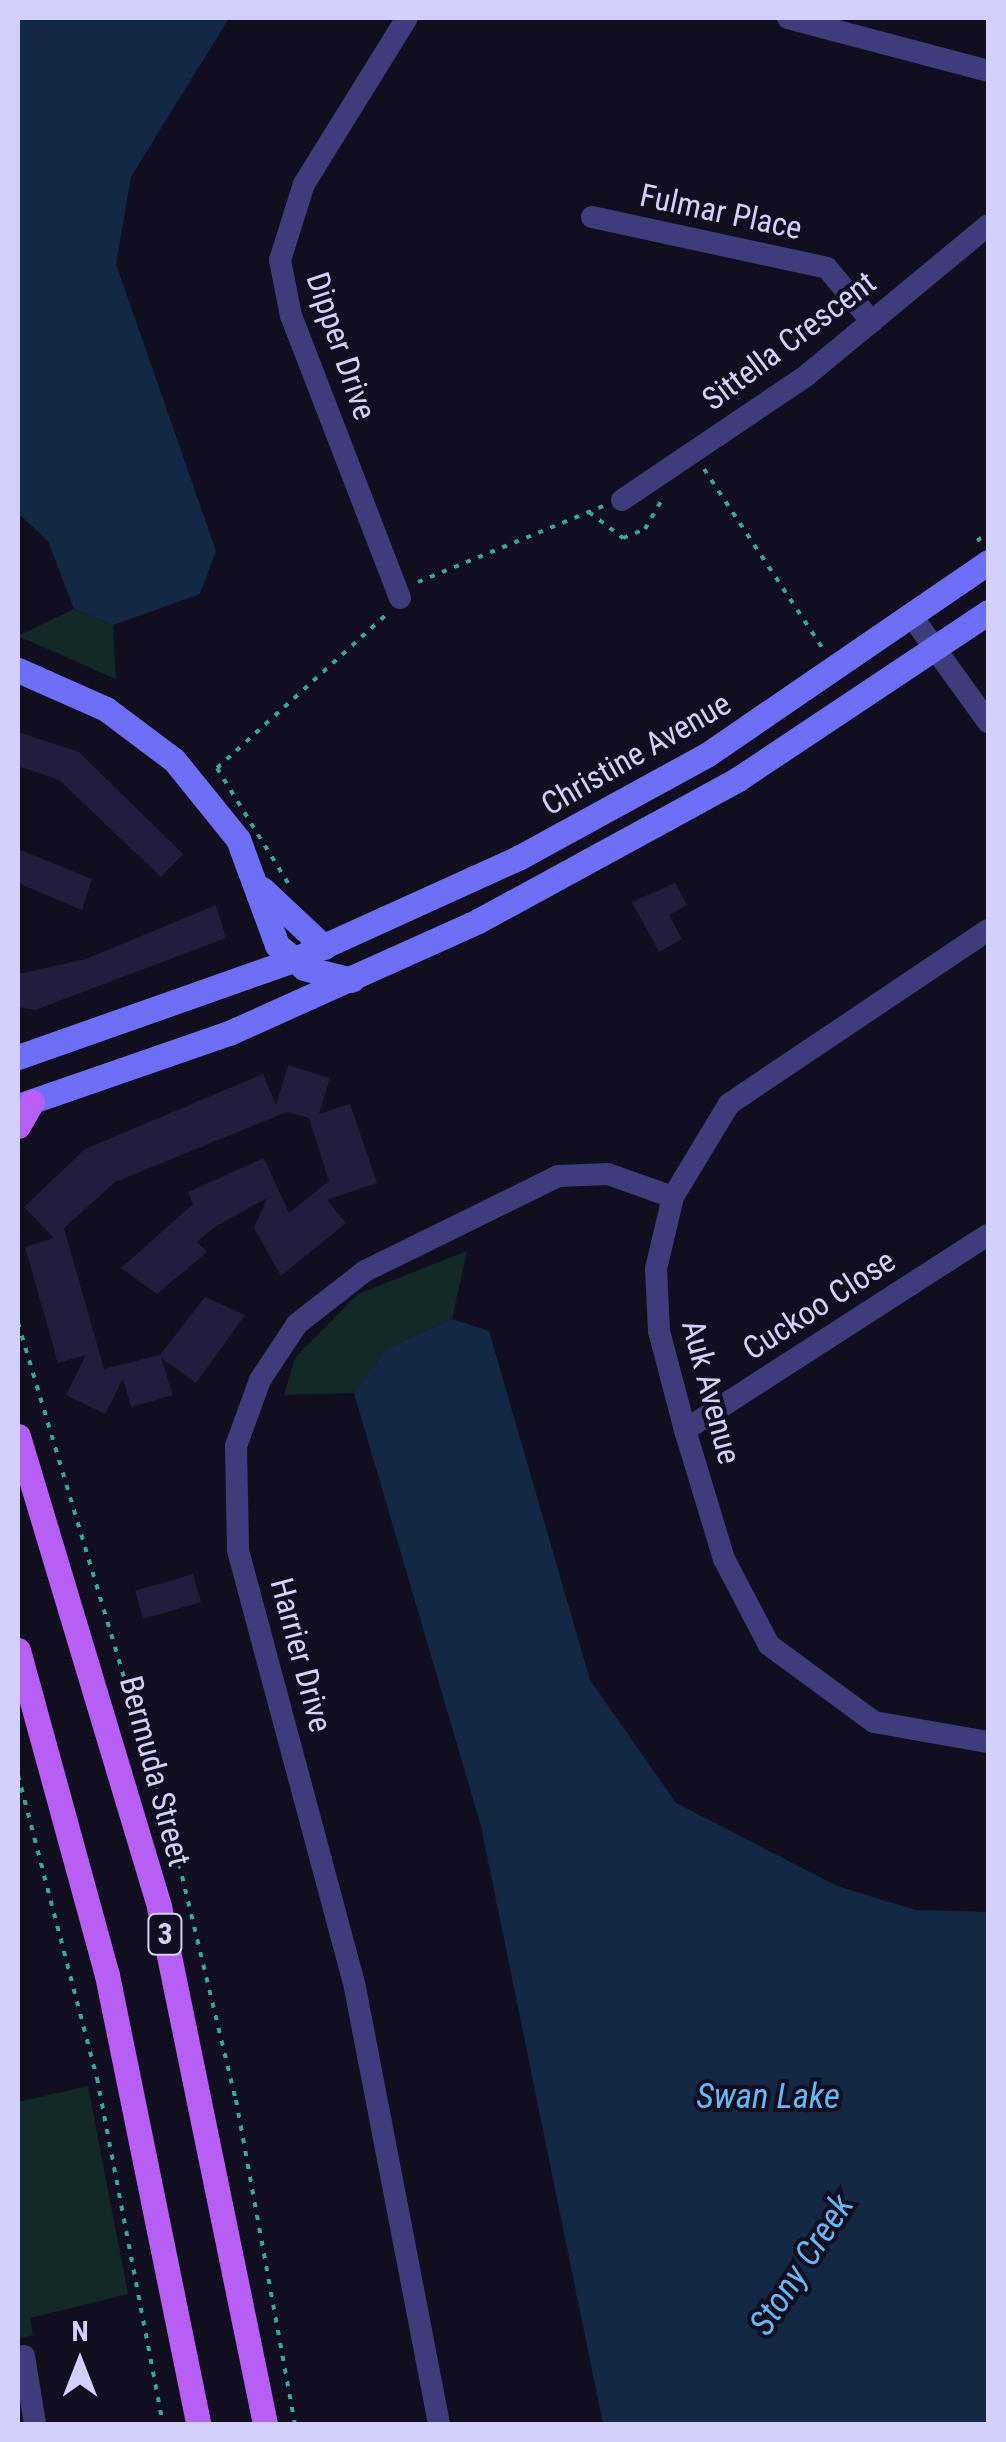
<!DOCTYPE html>
<style>
body{margin:0}
#map{position:relative;width:1006px;height:2442px;overflow:hidden;background:#110e20;font-family:"Roboto Condensed",sans-serif}
div>[style]{position:absolute}
.green>*{inset:0;background:#122928}
.water>*{inset:0;background:#122845}
.building>*{inset:0;background:#221c3f}
.path>*{height:4px;margin-top:-2px;transform-origin:0;background:repeating-linear-gradient(90deg,#36a99f 0 5px,transparent 0 13px)}
.street>*{height:22px;margin:-11px;padding:0 11px;transform-origin:11px;border-radius:11px;background:#3d3d7b}
.secondary>*{height:25px;margin:-12.5px;padding:0 12.5px;transform-origin:12.5px;border-radius:12.5px;background:#6e6ff5}
.primary>*{height:25px;margin:-12.5px;padding:0 12.5px;transform-origin:12.5px;border-radius:12.5px;background:#b75ff4}
span{translate:-50% -50%;white-space:nowrap;text-align:center;line-height:1.15;-webkit-text-stroke:8px #110e20;paint-order:stroke}
.shield-label span{padding:2px 8px;background:#110e20;border:2px solid;border-radius:8px;-webkit-text-stroke-width:0}
.shield-label{font-size:30px;color:#d4d0fc;font-weight:700}
.street-label{font-size:32px;color:#d4d0fc}
.water-label{font-size:35px;color:#66b7f4;font-style:italic}
.frame{position:absolute;inset:0;border:20px solid #d4d0fc;pointer-events:none}
.north{position:absolute;left:30px;top:2312px;width:100px;height:100px;-webkit-text-stroke:8px #110e20;paint-order:stroke;rotate:0deg;font-size:28px;font-weight:700;line-height:40px;text-align:center;color:#d4d0fc}
.north::after{content:'';display:block;margin:auto;width:35px;height:45px;background:#d4d0fc;clip-path:polygon(50% 0,100% 100%,50% 72%,0 100%)}
</style>
<div id="map">
<div class="green">
<i style="clip-path:polygon(74px 609px,113px 625px,116px 679px,18px 636px)"></i>
<i style="clip-path:polygon(467px 1251px,452px 1319px,387px 1348px,354px 1393px,284px 1395px,295px 1358px,358px 1294px)"></i>
<i style="clip-path:polygon(88px 2086px,128px 2294px,30px 2318px,33px 2335px,18px 2339px,18px 2102px)"></i>
</div>
<div class="water">
<i style="clip-path:polygon(18px 18px,229px 18px,131px 177px,116px 264px,216px 551px,200px 594px,113px 625px,74px 609px,48px 541px,18px 513px)"></i>
<i style="clip-path:polygon(452px 1319px,489px 1331px,590px 1680px,676px 1803px,837px 1886px,916px 1910px,988px 1912px,988px 2424px,603px 2424px,481px 1826px,354px 1393px,387px 1348px)"></i>
</div>
<div class="building">
<i style="clip-path:polygon(18px 732px,79px 752px,183px 854px,161px 877px,59px 780px,18px 766px)"></i>
<i style="clip-path:polygon(18px 849px,92px 879px,82px 910px,18px 883px)"></i>
<i style="clip-path:polygon(675px 883px,687px 905px,669px 915px,682px 939px,659px 952px,632px 902px)"></i>
<i style="clip-path:polygon(216px 905px,226px 938px,35px 1010px,18px 1007px,18px 974px,86px 959px)"></i>
<i style="clip-path:polygon(288px 1065px,330px 1078px,319px 1114px,350px 1104px,377px 1183px,327px 1200px,346px 1223px,281px 1276px,254px 1228px,267px 1198px,213px 1228px,197px 1242px,207px 1252px,157px 1294px,121px 1268px,193px 1204px,188px 1192px,264px 1158px,289px 1213px,329px 1181px,309px 1118px,287px 1112px,115px 1182px,64px 1228px,104px 1369px,160px 1355px,205px 1297px,245px 1315px,196px 1383px,161px 1358px,173px 1395px,131px 1407px,123px 1379px,105px 1414px,66px 1395px,86px 1355px,58px 1363px,25px 1247px,54px 1238px,24px 1207px,85px 1149px,263px 1074px,276px 1105px)"></i>
<i style="clip-path:polygon(193px 1574px,201px 1602px,143px 1619px,135px 1591px)"></i>
</div>
<div class="path">
<i style="left:704px;top:469px;width:216px;rotate:56.5deg"></i>
<i style="left:589px;top:512px;width:43px;rotate:37.4deg"></i>
<i style="left:623px;top:538px;width:24px;rotate:-22deg"></i>
<i style="left:645px;top:529px;width:34px;rotate:-60deg"></i>
<i style="left:977px;top:541px;width:14px;rotate:-39deg"></i>
<i style="left:418px;top:582px;width:200px;rotate:-22.3deg"></i>
<i style="left:288px;top:883px;width:135px;rotate:-121.7deg"></i>
<i style="left:217px;top:768px;width:229px;rotate:-42.2deg"></i>
<i style="left:18px;top:1323px;width:551px;rotate:73.34deg"></i>
<i style="left:176px;top:1851px;width:256px;rotate:76.5deg"></i>
<i style="left:236px;top:2100px;width:329px;rotate:79.7deg"></i>
<i style="left:18px;top:1775px;width:313px;rotate:75.4deg"></i>
<i style="left:97px;top:2078px;width:352px;rotate:79.2deg"></i>
</div>
<div class="street">
<i style="left:788px;top:18px;width:207px;rotate:14.8deg"></i>
<i style="left:592px;top:217px;width:240px;rotate:12.2deg"></i>
<i style="left:827px;top:268px;width:70px;rotate:50.2deg"></i>
<i style="left:622px;top:500px;width:223px;rotate:-34deg"></i>
<i style="left:807px;top:375px;width:235px;rotate:-39.6deg"></i>
<i style="left:400px;top:598px;width:302px;rotate:-111.1deg"></i>
<i style="left:291px;top:316px;width:57px;rotate:-101.1deg"></i>
<i style="left:280px;top:260px;width:80px;rotate:-72.5deg"></i>
<i style="left:304px;top:184px;width:195px;rotate:-58.2deg"></i>
<i style="left:913px;top:618px;width:128px;rotate:54.2deg"></i>
<i style="left:988px;top:930px;width:312px;rotate:146.1deg"></i>
<i style="left:729px;top:1104px;width:109px;rotate:121.1deg"></i>
<i style="left:673px;top:1197px;width:74px;rotate:103.3deg"></i>
<i style="left:656px;top:1269px;width:62px;rotate:87.2deg"></i>
<i style="left:659px;top:1331px;width:102px;rotate:75.3deg"></i>
<i style="left:685px;top:1430px;width:135px;rotate:73.2deg"></i>
<i style="left:724px;top:1559px;width:97px;rotate:62.4deg"></i>
<i style="left:769px;top:1645px;width:130px;rotate:36.3deg"></i>
<i style="left:874px;top:1722px;width:116px;rotate:10deg"></i>
<i style="left:685px;top:1430px;width:360px;rotate:-32.8deg"></i>
<i style="left:24px;top:2356px;width:69px;rotate:80.8deg"></i>
<i style="left:439px;top:2424px;width:445px;rotate:-100.9deg"></i>
<i style="left:355px;top:1987px;width:453px;rotate:-105deg"></i>
<i style="left:238px;top:1549px;width:103px;rotate:-91.1deg"></i>
<i style="left:236px;top:1446px;width:70px;rotate:-70deg"></i>
<i style="left:260px;top:1380px;width:67px;rotate:-56.5deg"></i>
<i style="left:297px;top:1324px;width:86px;rotate:-37.9deg"></i>
<i style="left:365px;top:1271px;width:215px;rotate:-26.2deg"></i>
<i style="left:558px;top:1176px;width:50px;rotate:-2.3deg"></i>
<i style="left:608px;top:1174px;width:69px;rotate:19.5deg"></i>
</div>
<div class="secondary">
<i style="left:18px;top:670px;width:96px;rotate:23.9deg"></i>
<i style="left:106px;top:709px;width:85px;rotate:36.9deg"></i>
<i style="left:174px;top:760px;width:102px;rotate:51deg"></i>
<i style="left:238px;top:839px;width:113px;rotate:69.8deg"></i>
<i style="left:277px;top:945px;width:35px;rotate:40deg"></i>
<i style="left:304px;top:968px;width:49px;rotate:14deg"></i>
<i style="left:262px;top:889px;width:85px;rotate:43.1deg"></i>
<i style="left:18px;top:1057px;width:289px;rotate:-19.4deg"></i>
<i style="left:291px;top:961px;width:252px;rotate:-24.4deg"></i>
<i style="left:520px;top:857px;width:214px;rotate:-28.7deg"></i>
<i style="left:708px;top:754px;width:340px;rotate:-34.4deg"></i>
<i style="left:18px;top:1106px;width:223px;rotate:-19.1deg"></i>
<i style="left:229px;top:1033px;width:273px;rotate:-24.2deg"></i>
<i style="left:478px;top:921px;width:296px;rotate:-28.6deg"></i>
<i style="left:738px;top:779px;width:301px;rotate:-33.7deg"></i>
</div>
<div class="primary">
<i style="left:18px;top:1126px;width:28px;rotate:-60deg"></i>
<i style="left:18px;top:1436px;width:492px;rotate:73.3deg"></i>
<i style="left:159px;top:1907px;width:528px;rotate:78.41deg"></i>
<i style="left:18px;top:1650px;width:337px;rotate:74.7deg"></i>
<i style="left:107px;top:1975px;width:458px;rotate:78.5deg"></i>
</div>
<div class="shield-label">
<span style="left:165px;top:1934px">3</span>
</div>
<div class="street-label">
<span style="left:721px;top:212px;rotate:12deg">Fulmar Place</span>
<span style="left:789px;top:341px;rotate:-37deg">Sittella Crescent</span>
<span style="left:341px;top:346px;rotate:71deg">Dipper Drive</span>
<span style="left:636px;top:754px;rotate:-30deg">Christine Avenue</span>
<span style="left:819px;top:1305px;rotate:-33deg">Cuckoo Close</span>
<span style="left:711px;top:1392px;rotate:75deg">Auk Avenue</span>
<span style="left:301px;top:1655px;rotate:75deg">Harrier Drive</span>
<span style="left:155px;top:1771px;rotate:75deg">Bermuda Street</span>
</div>
<div class="water-label">
<span style="left:768px;top:2097px">Swan Lake</span>
<span style="left:802px;top:2265px;rotate:-57deg">Stony Creek</span>
</div>
<div class="frame"></div>
<div class="north">N</div>
</div>
